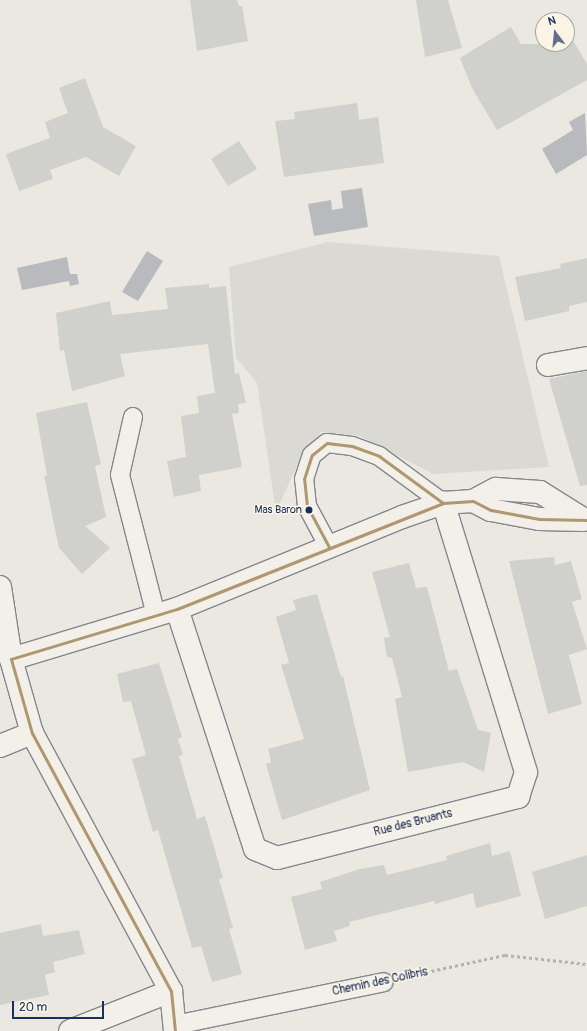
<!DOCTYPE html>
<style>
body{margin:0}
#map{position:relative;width:587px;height:1031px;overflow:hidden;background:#eae8e1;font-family:Pangolin,sans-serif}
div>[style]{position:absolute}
.green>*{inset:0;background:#dbd9d4}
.water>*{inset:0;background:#b8babe}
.building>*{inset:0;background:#d0d0cd}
.path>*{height:2.5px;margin-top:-1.25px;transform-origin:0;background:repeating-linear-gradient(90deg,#b0b2b3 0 3px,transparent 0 6px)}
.roads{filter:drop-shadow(1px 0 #84878d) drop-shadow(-1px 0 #84878d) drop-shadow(0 1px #84878d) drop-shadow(0 -1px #84878d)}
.service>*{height:18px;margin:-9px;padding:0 9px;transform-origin:9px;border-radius:9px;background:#f3f0ea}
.minor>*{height:22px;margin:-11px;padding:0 11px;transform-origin:11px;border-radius:11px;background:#f3f0ea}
.bus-1>*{height:3px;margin:-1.5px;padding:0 1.5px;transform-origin:1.5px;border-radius:1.5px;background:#af9870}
.dots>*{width:11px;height:11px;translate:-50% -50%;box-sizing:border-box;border:2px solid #fcf5e5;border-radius:50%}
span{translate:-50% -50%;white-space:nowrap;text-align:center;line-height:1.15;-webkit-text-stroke:3px #fcf5e5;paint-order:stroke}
.bus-label{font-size:11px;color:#1b2f5e}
.right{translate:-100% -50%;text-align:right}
.street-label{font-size:12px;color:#1b2f5e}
.north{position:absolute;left:535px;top:12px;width:40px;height:40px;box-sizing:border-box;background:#fcf5e5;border:1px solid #a2a6af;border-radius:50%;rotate:344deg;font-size:11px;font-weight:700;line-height:16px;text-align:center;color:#1b2f5e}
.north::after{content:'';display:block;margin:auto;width:14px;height:18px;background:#63708c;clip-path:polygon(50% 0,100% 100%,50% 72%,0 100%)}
.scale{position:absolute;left:12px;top:1001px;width:92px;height:18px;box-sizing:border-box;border:2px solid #1b2f5e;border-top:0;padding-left:5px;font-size:12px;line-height:14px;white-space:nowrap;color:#1b2f5e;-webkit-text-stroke:3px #fcf5e5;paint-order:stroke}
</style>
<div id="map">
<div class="green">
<i style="clip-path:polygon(328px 242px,499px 256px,549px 467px,433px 474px,360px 436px,321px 432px,298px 463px,276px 512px,257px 383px,236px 358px,229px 267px)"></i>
</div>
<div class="water">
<i style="clip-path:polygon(585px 113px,587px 155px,556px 174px,542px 149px,573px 130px,569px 122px)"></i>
<i style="clip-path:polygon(362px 188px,368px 227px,314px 236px,308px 204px,331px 200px,332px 210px,343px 208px,341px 191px)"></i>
<i style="clip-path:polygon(147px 251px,163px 261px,138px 301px,122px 292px)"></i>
<i style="clip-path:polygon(67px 257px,70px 274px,77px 274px,79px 284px,70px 286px,69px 281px,22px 290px,17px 268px)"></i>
</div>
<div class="building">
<i style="clip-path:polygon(190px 0,237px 0,239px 6px,242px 6px,248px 41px,197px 51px)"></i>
<i style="clip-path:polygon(416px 0,448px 0,462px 48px,425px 57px)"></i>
<i style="clip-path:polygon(511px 27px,521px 44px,567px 44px,569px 34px,587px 64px,587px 80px,497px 130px,472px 88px,460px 58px)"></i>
<i style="clip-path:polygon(85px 78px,103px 127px,136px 146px,119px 176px,86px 157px,50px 170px,53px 179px,19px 191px,6px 154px,50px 138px,45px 122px,68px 113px,59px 88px)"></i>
<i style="clip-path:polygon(357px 103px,359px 120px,378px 117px,384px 163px,284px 177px,275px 121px,295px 119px,294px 112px)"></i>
<i style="clip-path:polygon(239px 141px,257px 169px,228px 186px,211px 159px)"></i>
<i style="clip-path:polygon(587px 258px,587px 302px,569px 306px,569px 311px,525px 321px,515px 277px,561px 268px,560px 264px)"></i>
<i style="clip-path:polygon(209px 284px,209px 288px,226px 286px,235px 374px,239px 373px,246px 403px,238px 404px,239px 413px,232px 414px,242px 467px,199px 475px,201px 491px,174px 497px,167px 461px,186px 457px,181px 416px,199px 413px,197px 396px,215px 393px,208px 344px,120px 354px,125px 376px,72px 391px,64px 350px,60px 351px,56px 313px,110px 301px,112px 315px,168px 309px,165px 288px)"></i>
<i style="clip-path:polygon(587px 371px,587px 485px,580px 486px,549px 379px)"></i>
<i style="clip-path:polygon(87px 402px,101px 464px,95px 466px,106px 517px,85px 526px,110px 548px,82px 574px,59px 548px,44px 476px,47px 476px,36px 413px)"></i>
<i style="clip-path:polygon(554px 557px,555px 565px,571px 561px,582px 599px,572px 602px,587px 649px,569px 655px,582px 704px,548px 714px,509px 561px)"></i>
<i style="clip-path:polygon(409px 563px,416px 588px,427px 587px,449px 671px,457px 669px,478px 730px,491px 733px,484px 772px,463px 762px,408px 772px,395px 699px,402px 697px,392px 658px,387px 657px,384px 638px,390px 637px,372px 572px)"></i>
<i style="clip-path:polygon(317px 594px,341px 677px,343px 676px,370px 790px,282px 820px,266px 764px,271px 762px,268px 749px,304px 739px,281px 665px,289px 663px,276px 617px,296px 610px,293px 600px)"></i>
<i style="clip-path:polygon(159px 663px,182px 737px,178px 739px,183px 755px,179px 756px,197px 819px,205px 816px,223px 878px,219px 879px,233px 928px,229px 929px,242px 974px,212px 982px,201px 946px,192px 948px,158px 830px,153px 832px,132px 759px,146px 755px,131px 701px,123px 702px,117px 674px)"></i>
<i style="clip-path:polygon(490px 843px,492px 856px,510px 851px,521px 896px,476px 908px,473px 893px,435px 904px,434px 901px,349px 922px,350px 926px,334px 931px,337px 941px,305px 950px,291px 897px,322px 889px,320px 882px,360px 869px,384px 865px,387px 875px,447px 860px,446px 856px)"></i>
<i style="clip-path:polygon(587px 855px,587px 906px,545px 919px,532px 872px)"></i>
<i style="clip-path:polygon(41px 924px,43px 936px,79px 930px,85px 954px,53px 962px,55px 972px,45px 975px,49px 995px,0 1005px,0 933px)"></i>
</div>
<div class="path">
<i style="left:408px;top:976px;width:99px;rotate:-12.2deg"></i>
<i style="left:505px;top:955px;width:82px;rotate:6.3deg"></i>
</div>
<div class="roads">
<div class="service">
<i style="left:133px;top:417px;width:59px;rotate:102.6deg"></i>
<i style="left:120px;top:475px;width:145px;rotate:75.6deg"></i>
<i style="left:329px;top:547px;width:47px;rotate:-118.2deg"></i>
<i style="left:307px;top:506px;width:27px;rotate:-96deg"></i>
<i style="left:304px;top:479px;width:25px;rotate:-72deg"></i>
<i style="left:312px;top:455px;width:19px;rotate:-39deg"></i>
<i style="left:327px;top:443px;width:25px;rotate:7deg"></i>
<i style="left:352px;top:446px;width:29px;rotate:20deg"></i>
<i style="left:379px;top:456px;width:79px;rotate:36.3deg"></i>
<i style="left:175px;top:1025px;width:213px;rotate:-11.6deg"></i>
</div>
<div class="minor">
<i style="left:548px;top:365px;width:40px;rotate:-10deg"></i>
<i style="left:473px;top:501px;width:20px;rotate:27deg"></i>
<i style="left:491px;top:510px;width:49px;rotate:10.6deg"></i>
<i style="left:539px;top:519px;width:45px;rotate:1.3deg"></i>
<i style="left:0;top:587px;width:73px;rotate:81.3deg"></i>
<i style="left:11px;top:659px;width:77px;rotate:74.2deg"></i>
<i style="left:32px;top:733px;width:293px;rotate:61.7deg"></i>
<i style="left:171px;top:991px;width:40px;rotate:84.3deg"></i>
<i style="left:177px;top:609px;width:252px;rotate:72deg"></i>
<i style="left:255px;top:849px;width:24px;rotate:22deg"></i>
<i style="left:277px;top:858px;width:249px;rotate:-14.2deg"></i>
<i style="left:518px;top:797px;width:26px;rotate:-72deg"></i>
<i style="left:526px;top:772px;width:282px;rotate:-107.1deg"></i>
<i style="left:11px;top:659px;width:173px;rotate:-16.8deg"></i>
<i style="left:177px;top:609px;width:243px;rotate:-22.2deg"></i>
<i style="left:402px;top:517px;width:43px;rotate:-18.9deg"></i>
<i style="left:443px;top:503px;width:30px;rotate:-4deg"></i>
<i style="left:473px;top:501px;width:26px;rotate:-28deg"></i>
<i style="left:496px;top:489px;width:44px;rotate:3.9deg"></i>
<i style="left:540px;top:492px;width:51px;rotate:32.1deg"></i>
<i style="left:0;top:746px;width:35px;rotate:-22deg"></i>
<i style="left:70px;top:1031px;width:109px;rotate:-21.6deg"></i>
</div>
</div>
<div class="bus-1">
<i style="left:329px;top:547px;width:47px;rotate:-118.2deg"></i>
<i style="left:307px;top:506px;width:27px;rotate:-96deg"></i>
<i style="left:304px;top:479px;width:25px;rotate:-72deg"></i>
<i style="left:312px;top:455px;width:19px;rotate:-39deg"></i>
<i style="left:327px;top:443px;width:25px;rotate:7deg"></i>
<i style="left:352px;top:446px;width:29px;rotate:20deg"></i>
<i style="left:379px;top:456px;width:79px;rotate:36.3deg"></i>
<i style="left:11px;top:659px;width:173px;rotate:-16.8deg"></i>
<i style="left:177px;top:609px;width:286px;rotate:-21.7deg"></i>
<i style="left:443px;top:503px;width:30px;rotate:-4deg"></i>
<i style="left:473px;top:501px;width:20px;rotate:27deg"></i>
<i style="left:491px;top:510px;width:49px;rotate:10.6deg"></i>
<i style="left:539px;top:519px;width:48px;rotate:1.2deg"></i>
<i style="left:11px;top:659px;width:77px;rotate:74.2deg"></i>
<i style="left:32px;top:733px;width:293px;rotate:61.7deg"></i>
<i style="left:171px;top:991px;width:40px;rotate:84.3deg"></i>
</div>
<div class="dots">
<i style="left:309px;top:510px;background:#1b2f5e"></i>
</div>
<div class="bus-label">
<span class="right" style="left:302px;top:510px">Mas Baron</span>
</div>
<div class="street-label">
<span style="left:413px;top:823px;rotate:-14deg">Rue des Bruants</span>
<span style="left:380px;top:982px;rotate:-12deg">Chemin des Colibris</span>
</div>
<div class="north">N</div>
<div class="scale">20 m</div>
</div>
